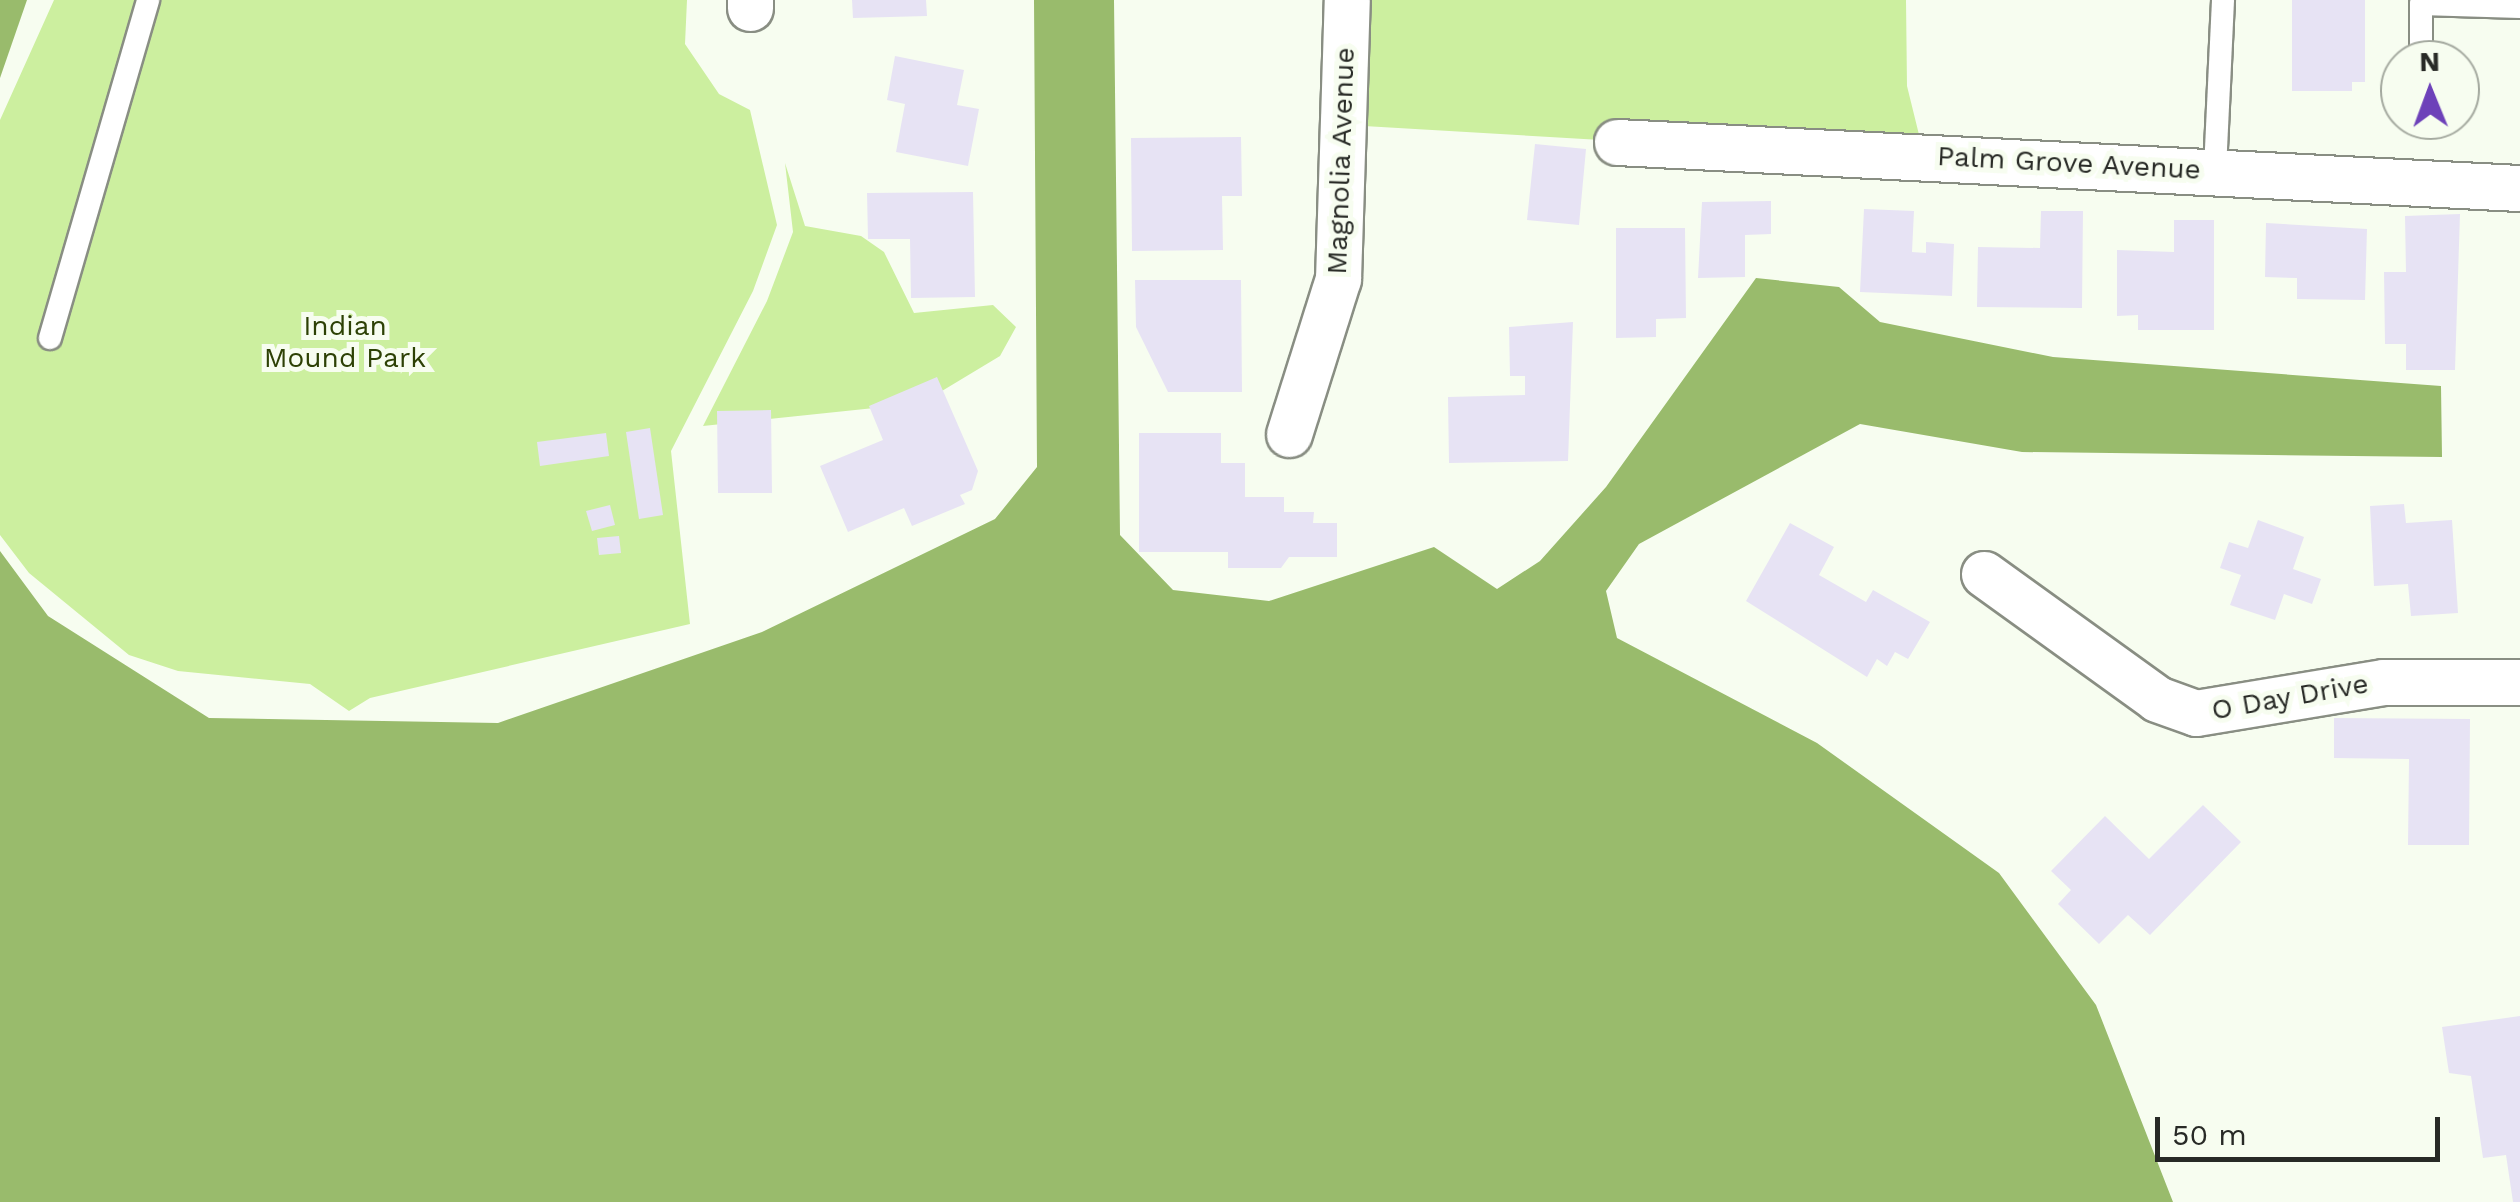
<!DOCTYPE html>
<style>
body{margin:0}
#map{position:relative;width:2520px;height:1202px;overflow:hidden;background:#f7fdf0;font-family:"Work Sans",sans-serif}
div>[style]{position:absolute}
.green>*{inset:0;background:#ccef9f}
.water>*{inset:0;background:#99bb6c}
.building>*{inset:0;background:#e7e3f4}
.roads{filter:drop-shadow(2px 0 #898e83) drop-shadow(-2px 0 #898e83) drop-shadow(0 2px #898e83) drop-shadow(0 -2px #898e83)}
.lane>*{height:22px;margin:-11px;padding:0 11px;transform-origin:11px;border-radius:11px;background:#fff}
.street>*{height:45px;margin:-22.5px;padding:0 22.5px;transform-origin:22.5px;border-radius:22.5px;background:#fff}
span{translate:-50% -50%;white-space:nowrap;text-align:center;line-height:1.15;-webkit-text-stroke:10px #f7fdf0;paint-order:stroke}
.street-label{font-size:28px;color:#282a26}
.park-label{font-size:28px;color:#2d4105}
.north{position:absolute;left:2380px;top:40px;width:100px;height:100px;box-sizing:border-box;background:#f7fdf0;border:2px solid #a4a99f;border-radius:50%;rotate:359deg;font-size:28px;font-weight:700;line-height:40px;text-align:center;color:#282a26}
.north::after{content:'';display:block;margin:auto;width:35px;height:45px;background:#6d41b9;clip-path:polygon(50% 0,100% 100%,50% 72%,0 100%)}
.scale{position:absolute;left:2155px;top:1117px;width:285px;height:45px;box-sizing:border-box;border:5px solid #282a26;border-top:0;padding-left:12px;font-size:30px;line-height:35px;white-space:nowrap;color:#282a26;-webkit-text-stroke:8px #f7fdf0;paint-order:stroke}
</style>
<div id="map">
<div class="green">
<i style="clip-path:polygon(54px 0,687px 0,685px 44px,719px 94px,750px 110px,777px 225px,753px 291px,671px 451px,690px 624px,370px 698px,349px 711px,310px 684px,178px 671px,129px 655px,29px 573px,0 535px,0 120px)"></i>
<i style="clip-path:polygon(1367px 0,1906px 0,1907px 86px,1925px 159px,1364px 126px)"></i>
<i style="clip-path:polygon(785px 163px,805px 226px,861px 236px,884px 252px,914px 313px,993px 305px,1016px 327px,1000px 356px,922px 403px,703px 426px,767px 301px,793px 232px)"></i>
</div>
<div class="water">
<i style="clip-path:polygon(0 0,27px 0,0 78px)"></i>
<i style="clip-path:polygon(1034px 0,1114px 0,1120px 535px,1173px 590px,1269px 601px,1434px 547px,1497px 589px,1540px 561px,1606px 487px,1756px 278px,1839px 287px,1880px 322px,2053px 357px,2441px 386px,2442px 457px,2022px 452px,1860px 424px,1639px 544px,1606px 591px,1617px 638px,1817px 743px,1999px 873px,2096px 1005px,2173px 1202px,0 1202px,0 551px,48px 616px,209px 718px,498px 723px,762px 632px,995px 519px,1037px 467px)"></i>
</div>
<div class="building">
<i style="clip-path:polygon(852px 0,926px 0,927px 16px,853px 18px)"></i>
<i style="clip-path:polygon(2292px 0,2365px 0,2365px 82px,2352px 82px,2352px 91px,2292px 91px)"></i>
<i style="clip-path:polygon(895px 56px,964px 70px,957px 105px,979px 109px,968px 166px,896px 152px,905px 104px,887px 100px)"></i>
<i style="clip-path:polygon(1241px 137px,1242px 196px,1222px 196px,1223px 250px,1132px 251px,1131px 138px)"></i>
<i style="clip-path:polygon(1535px 144px,1586px 149px,1579px 225px,1527px 220px)"></i>
<i style="clip-path:polygon(973px 192px,975px 297px,911px 298px,910px 239px,868px 239px,867px 193px)"></i>
<i style="clip-path:polygon(1771px 201px,1771px 234px,1745px 235px,1745px 277px,1698px 278px,1702px 202px)"></i>
<i style="clip-path:polygon(1864px 209px,1914px 211px,1912px 252px,1926px 253px,1926px 242px,1954px 244px,1952px 296px,1860px 292px)"></i>
<i style="clip-path:polygon(2041px 211px,2083px 211px,2082px 308px,1977px 307px,1978px 247px,2040px 248px)"></i>
<i style="clip-path:polygon(2460px 214px,2455px 370px,2406px 370px,2406px 344px,2385px 344px,2384px 272px,2406px 272px,2405px 216px)"></i>
<i style="clip-path:polygon(2174px 220px,2214px 220px,2214px 330px,2138px 330px,2138px 315px,2117px 316px,2117px 250px,2174px 252px)"></i>
<i style="clip-path:polygon(2266px 223px,2367px 229px,2365px 300px,2297px 299px,2297px 278px,2265px 277px)"></i>
<i style="clip-path:polygon(1616px 228px,1685px 228px,1686px 318px,1656px 319px,1656px 337px,1616px 338px)"></i>
<i style="clip-path:polygon(1135px 280px,1241px 280px,1242px 392px,1168px 392px,1136px 327px)"></i>
<i style="clip-path:polygon(1573px 322px,1568px 461px,1449px 463px,1448px 397px,1525px 395px,1525px 376px,1510px 376px,1509px 327px)"></i>
<i style="clip-path:polygon(937px 377px,978px 471px,972px 490px,960px 495px,965px 504px,912px 526px,904px 508px,848px 532px,820px 466px,883px 440px,869px 406px)"></i>
<i style="clip-path:polygon(771px 410px,772px 493px,718px 493px,717px 411px)"></i>
<i style="clip-path:polygon(650px 428px,663px 515px,639px 519px,626px 432px)"></i>
<i style="clip-path:polygon(606px 433px,609px 456px,540px 466px,537px 442px)"></i>
<i style="clip-path:polygon(1139px 433px,1221px 433px,1221px 463px,1245px 463px,1245px 497px,1284px 497px,1284px 512px,1314px 512px,1313px 523px,1337px 523px,1337px 557px,1289px 557px,1281px 568px,1228px 568px,1228px 552px,1139px 552px)"></i>
<i style="clip-path:polygon(2404px 504px,2406px 523px,2452px 520px,2458px 613px,2411px 616px,2408px 584px,2374px 586px,2370px 506px)"></i>
<i style="clip-path:polygon(610px 505px,615px 525px,592px 531px,586px 511px)"></i>
<i style="clip-path:polygon(2258px 520px,2304px 537px,2293px 569px,2321px 579px,2312px 604px,2284px 594px,2275px 620px,2230px 605px,2241px 575px,2220px 568px,2229px 542px,2248px 548px)"></i>
<i style="clip-path:polygon(1790px 523px,1834px 547px,1819px 575px,1866px 602px,1873px 590px,1930px 622px,1908px 659px,1895px 652px,1887px 666px,1877px 659px,1867px 677px,1746px 601px)"></i>
<i style="clip-path:polygon(619px 536px,621px 553px,599px 555px,597px 538px)"></i>
<i style="clip-path:polygon(2334px 718px,2470px 719px,2469px 845px,2408px 845px,2409px 759px,2334px 758px)"></i>
<i style="clip-path:polygon(2203px 805px,2241px 842px,2150px 935px,2128px 915px,2099px 944px,2058px 904px,2071px 890px,2051px 871px,2105px 816px,2149px 859px)"></i>
<i style="clip-path:polygon(2520px 1016px,2520px 1202px,2513px 1202px,2506px 1155px,2483px 1158px,2471px 1076px,2449px 1073px,2442px 1027px)"></i>
</div>
<div class="roads">
<div class="lane">
<i style="left:2421px;top:60px;width:56px;rotate:-90deg"></i>
<i style="left:2421px;top:4px;width:99px;rotate:1.7deg"></i>
<i style="left:2215px;top:170px;width:170px;rotate:-87.3deg"></i>
<i style="left:50px;top:338px;width:352px;rotate:-73.8deg"></i>
</div>
<div class="street">
<i style="left:750px;top:8px;width:8px;rotate:-90deg"></i>
<i style="left:1617px;top:142px;width:904px;rotate:2.92deg"></i>
<i style="left:1289px;top:434px;width:163px;rotate:-72.5deg"></i>
<i style="left:1338px;top:279px;width:279px;rotate:-88.2deg"></i>
<i style="left:1984px;top:574px;width:213px;rotate:35.8deg"></i>
<i style="left:2157px;top:699px;width:41px;rotate:19.7deg"></i>
<i style="left:2196px;top:713px;width:190px;rotate:-9.4deg"></i>
<i style="left:2383px;top:682px;width:137px"></i>
</div>
</div>
<div class="street-label">
<span style="left:1341px;top:161px;rotate:-88deg">Magnolia Avenue</span>
<span style="left:2069px;top:163px;rotate:3deg">Palm Grove Avenue</span>
<span style="left:2290px;top:697px;rotate:-10deg">O Day Drive</span>
</div>
<div class="park-label">
<span style="left:345px;top:342px">Indian<br>Mound Park</span>
</div>
<div class="north">N</div>
<div class="scale">50 m</div>
</div>
